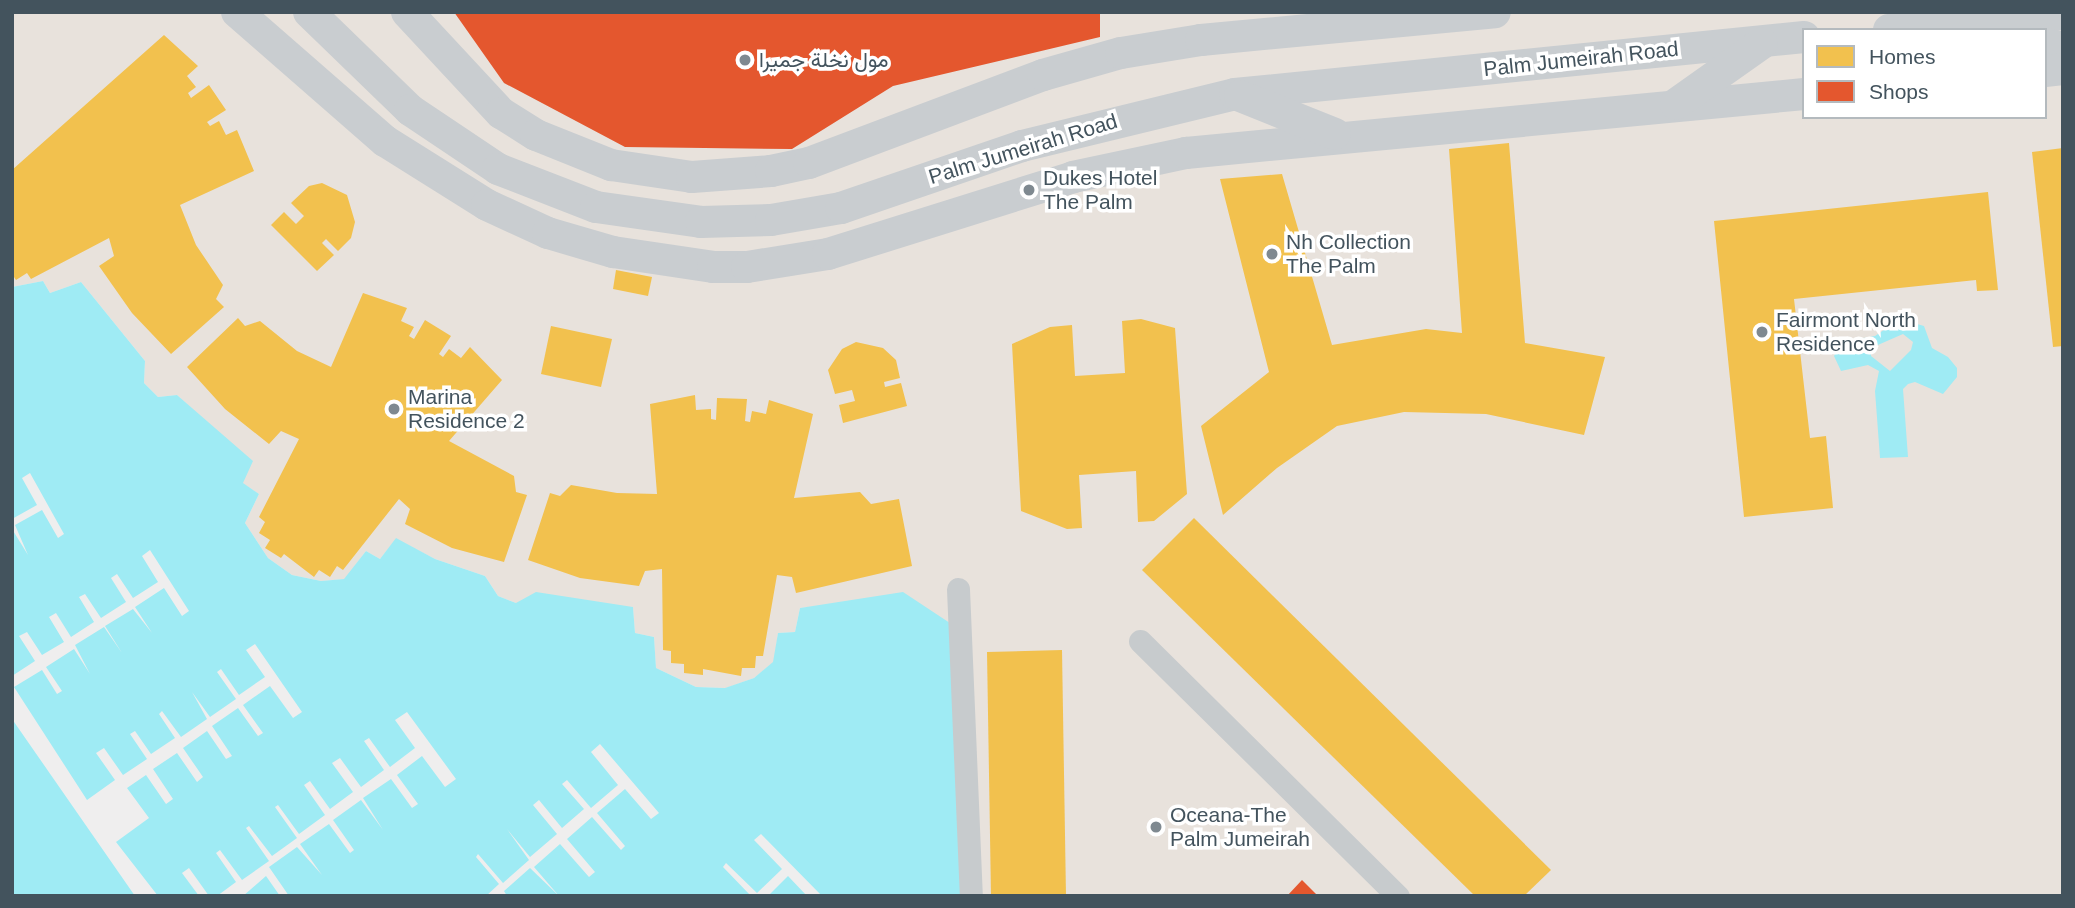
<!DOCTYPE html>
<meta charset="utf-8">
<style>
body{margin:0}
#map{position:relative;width:2075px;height:908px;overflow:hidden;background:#efeeee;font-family:Arial,Vazirmatn,sans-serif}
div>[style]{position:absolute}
.sand>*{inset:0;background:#e8e2dc}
.water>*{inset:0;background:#9febf4}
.pier>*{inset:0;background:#efeeee}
.homes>*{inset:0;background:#f2c14e}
.shops>*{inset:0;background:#e4572e}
.street>*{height:23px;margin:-11.5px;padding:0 11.5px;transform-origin:11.5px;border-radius:11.5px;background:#c7cbcd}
.secondary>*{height:32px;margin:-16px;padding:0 16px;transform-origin:16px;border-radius:16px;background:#c9cdd0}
.dots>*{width:19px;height:19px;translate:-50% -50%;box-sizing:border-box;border:4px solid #fff;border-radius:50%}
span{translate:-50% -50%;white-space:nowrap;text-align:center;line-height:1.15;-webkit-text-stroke:7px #fff;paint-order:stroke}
.street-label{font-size:21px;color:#43535d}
.poi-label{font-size:21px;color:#43535d}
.left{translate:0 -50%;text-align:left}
.frame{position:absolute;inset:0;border:14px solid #43535d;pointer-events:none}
.legend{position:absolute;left:1802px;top:28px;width:245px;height:91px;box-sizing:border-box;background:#fff;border:2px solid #b4babe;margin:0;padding:9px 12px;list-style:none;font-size:21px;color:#43535d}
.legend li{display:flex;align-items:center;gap:14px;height:35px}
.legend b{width:35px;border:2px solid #b4babe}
</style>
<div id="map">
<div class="sand">
<i style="clip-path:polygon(evenodd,12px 12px,2063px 12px,2063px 896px,973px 896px,850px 603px,800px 608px,795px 632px,778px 633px,774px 662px,754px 678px,726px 688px,696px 687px,656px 668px,654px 637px,635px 633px,633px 607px,516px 603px,498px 596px,485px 576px,435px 559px,396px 539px,380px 559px,366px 551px,345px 579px,321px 581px,292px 575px,268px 558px,245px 523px,259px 494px,242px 483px,210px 425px,177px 395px,158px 397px,144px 383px,145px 361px,81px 282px,50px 293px,43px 281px,12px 287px,12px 12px,1804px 30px,2045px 30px,2045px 117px,1804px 117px,1804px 30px)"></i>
</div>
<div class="water">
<i style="clip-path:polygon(43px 281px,50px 293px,81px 282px,145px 361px,144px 383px,158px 397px,177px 395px,253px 461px,243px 483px,259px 494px,245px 523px,268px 558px,292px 575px,321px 581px,344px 579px,366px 551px,380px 559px,396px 538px,435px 559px,485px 576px,498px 596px,516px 603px,536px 592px,633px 607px,635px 633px,654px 637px,656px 668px,696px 687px,725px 688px,754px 678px,773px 662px,778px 633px,795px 632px,800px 608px,903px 592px,965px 633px,973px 896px,12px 896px,12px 287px)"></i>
<i style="clip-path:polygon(evenodd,1900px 319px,1924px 326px,1932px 348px,1948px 357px,1957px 368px,1957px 377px,1943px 394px,1915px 382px,1908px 384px,1903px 389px,1908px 457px,1880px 458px,1875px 391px,1879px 371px,1868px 365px,1841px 371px,1834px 356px,1842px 342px,1875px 336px,1900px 319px,1903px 334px,1913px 342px,1911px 350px,1890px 371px,1871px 356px,1871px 348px,1903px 334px)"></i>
</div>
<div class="pier">
<i style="clip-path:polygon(30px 473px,64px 534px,58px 538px,42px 510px,15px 525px,28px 555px,12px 529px,12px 519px,37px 505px,22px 478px)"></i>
<i style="clip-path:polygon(150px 550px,189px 611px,182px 616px,164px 588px,135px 607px,152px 633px,133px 609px,105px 626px,122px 653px,104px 627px,75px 645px,90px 674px,74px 649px,46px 667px,62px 691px,57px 694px,42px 670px,14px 687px,87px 800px,115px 780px,96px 753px,104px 748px,123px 775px,147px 759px,130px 734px,135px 731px,151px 754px,175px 738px,159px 714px,162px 711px,181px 737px,207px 719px,192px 692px,210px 717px,236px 699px,217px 672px,221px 669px,239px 695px,265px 677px,246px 650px,255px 644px,302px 712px,293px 718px,270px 686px,243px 705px,263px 733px,258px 736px,238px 708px,212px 726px,232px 756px,226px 759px,207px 731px,183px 748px,203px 777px,197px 782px,177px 753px,153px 769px,173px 799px,166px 804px,146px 775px,127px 788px,149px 818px,116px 842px,158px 896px,135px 896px,12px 719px,12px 676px,35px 661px,19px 636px,27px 632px,42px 655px,64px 642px,49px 617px,56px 613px,71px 637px,94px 622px,79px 597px,85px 594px,101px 618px,126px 602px,111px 578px,117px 574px,133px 598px,158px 582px,142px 556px)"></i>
<i style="clip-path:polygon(407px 712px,456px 779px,445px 787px,422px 756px,397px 775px,418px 804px,412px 808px,391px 779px,363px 798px,383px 830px,361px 800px,333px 820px,354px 850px,350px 853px,329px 824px,300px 844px,322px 875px,297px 847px,269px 867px,289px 896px,280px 896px,266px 876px,243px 896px,217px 896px,236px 882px,216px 853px,220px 850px,242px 880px,269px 861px,246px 828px,249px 826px,272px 856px,297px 838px,275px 807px,278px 805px,299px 834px,325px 815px,304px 785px,310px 781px,330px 809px,353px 792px,332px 763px,340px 758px,361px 787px,384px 770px,364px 741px,369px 738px,390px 767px,415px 748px,395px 720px)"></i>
<i style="clip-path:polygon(600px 744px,659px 813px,651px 819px,625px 789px,597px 813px,625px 846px,621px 850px,592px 817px,567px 839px,595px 872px,589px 877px,560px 844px,534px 867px,559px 896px,530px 868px,504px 891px,507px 896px,486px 896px,499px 884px,476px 857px,478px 854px,503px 883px,529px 860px,507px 829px,530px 857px,557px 834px,533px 805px,539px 800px,562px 828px,584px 809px,562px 784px,567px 780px,591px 808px,618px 785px,591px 752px)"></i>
<i style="clip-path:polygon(761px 834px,822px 896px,807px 896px,788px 876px,768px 896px,751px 896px,723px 867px,726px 863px,757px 893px,782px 869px,754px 840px)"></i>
<i style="clip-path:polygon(189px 868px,209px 896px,199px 896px,182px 873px)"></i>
</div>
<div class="homes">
<i style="clip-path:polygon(164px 35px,198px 66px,187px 76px,196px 87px,188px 93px,191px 98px,209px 85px,226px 110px,207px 122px,210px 126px,219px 121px,226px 135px,237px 130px,254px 171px,180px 205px,196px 245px,223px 285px,216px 299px,224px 307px,171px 354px,132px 313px,99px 266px,114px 256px,109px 238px,31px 279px,27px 273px,16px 280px,12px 274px,12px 170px)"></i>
<i style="clip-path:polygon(1509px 143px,1525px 343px,1605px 357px,1584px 435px,1486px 414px,1404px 412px,1337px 426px,1277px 468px,1223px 515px,1201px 426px,1269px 372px,1220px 179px,1282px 174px,1332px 345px,1426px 329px,1462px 333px,1449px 149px)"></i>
<i style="clip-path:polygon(2063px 148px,2063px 346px,2053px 347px,2032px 152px)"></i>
<i style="clip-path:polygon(322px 183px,347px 195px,355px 222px,351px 238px,338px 251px,326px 239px,322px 243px,334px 255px,317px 271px,271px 225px,284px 212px,296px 224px,304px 216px,291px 203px,309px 186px)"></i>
<i style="clip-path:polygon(1988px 192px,1998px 290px,1977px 291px,1976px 280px,1794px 299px,1810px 438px,1826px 436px,1833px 508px,1744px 517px,1714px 221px)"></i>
<i style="clip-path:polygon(616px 270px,652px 277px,648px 296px,613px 289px)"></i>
<i style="clip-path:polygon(363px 293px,407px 308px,401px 321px,414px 327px,409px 336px,414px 339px,425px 320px,451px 336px,439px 354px,443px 357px,449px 349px,461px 358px,470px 347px,502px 380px,449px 441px,514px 476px,516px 492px,527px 495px,504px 562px,452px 548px,405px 524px,410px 509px,399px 499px,343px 570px,337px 566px,330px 577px,319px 570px,314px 577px,284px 554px,281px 558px,265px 548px,270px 540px,259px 533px,265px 522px,259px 517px,299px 439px,281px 431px,269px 444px,225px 409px,187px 367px,238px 318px,245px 326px,260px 321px,297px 351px,331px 367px)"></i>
<i style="clip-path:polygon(1141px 319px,1175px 328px,1187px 494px,1154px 521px,1138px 522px,1136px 471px,1079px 475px,1082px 528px,1067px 529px,1021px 511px,1012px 344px,1050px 327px,1072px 325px,1075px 376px,1125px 373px,1122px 321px)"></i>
<i style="clip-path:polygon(551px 326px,612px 339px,601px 387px,541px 374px)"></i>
<i style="clip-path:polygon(856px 342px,883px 348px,896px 360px,900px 378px,884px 382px,885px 387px,901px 383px,907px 406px,843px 423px,839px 405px,855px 401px,852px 390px,835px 394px,828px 370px,842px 349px)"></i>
<i style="clip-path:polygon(695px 395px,696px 410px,711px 409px,711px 419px,716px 420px,717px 398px,747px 399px,745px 421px,750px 422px,752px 411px,766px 414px,769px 400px,813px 414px,794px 498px,860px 492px,871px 504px,899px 499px,912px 566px,796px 593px,792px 577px,777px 575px,763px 656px,756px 656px,755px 668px,742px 668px,741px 676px,703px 669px,703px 675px,684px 673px,684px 664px,671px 663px,671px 651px,663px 650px,662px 569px,645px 571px,639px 586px,580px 578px,528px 560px,550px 493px,560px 496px,571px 485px,617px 493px,657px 494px,650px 404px)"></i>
<i style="clip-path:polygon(1194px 518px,1551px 870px,1524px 896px,1475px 896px,1142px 570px)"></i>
<i style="clip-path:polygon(1062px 650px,1066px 896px,991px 896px,987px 652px)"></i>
</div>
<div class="shops">
<i style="clip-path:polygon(454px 12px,1100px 12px,1100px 37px,893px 86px,792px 149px,625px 147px,504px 83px)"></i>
<i style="clip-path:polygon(1302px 880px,1318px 896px,1287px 896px)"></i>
</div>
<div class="street">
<i style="left:958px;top:589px;width:307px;rotate:87.6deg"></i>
<i style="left:1140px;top:641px;width:363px;rotate:44.7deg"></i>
</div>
<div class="secondary">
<i style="left:237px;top:12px;width:196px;rotate:41.1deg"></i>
<i style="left:385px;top:141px;width:120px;rotate:32.1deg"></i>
<i style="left:487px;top:205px;width:67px;rotate:24.7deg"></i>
<i style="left:548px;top:233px;width:68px;rotate:16.3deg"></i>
<i style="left:613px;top:252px;width:101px;rotate:8.5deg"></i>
<i style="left:713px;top:267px;width:34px"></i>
<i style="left:747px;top:267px;width:82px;rotate:-9.1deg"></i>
<i style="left:828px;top:254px;width:257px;rotate:-17.4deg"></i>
<i style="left:1073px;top:177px;width:116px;rotate:-12deg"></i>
<i style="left:1186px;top:153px;width:621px;rotate:-5.45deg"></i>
<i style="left:309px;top:12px;width:141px;rotate:44.1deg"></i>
<i style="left:410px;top:110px;width:106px;rotate:33.8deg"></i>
<i style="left:498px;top:169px;width:105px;rotate:21.2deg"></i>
<i style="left:596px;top:207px;width:106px;rotate:8.1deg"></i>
<i style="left:701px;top:222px;width:70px;rotate:-1.6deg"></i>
<i style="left:771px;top:220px;width:71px;rotate:-9.7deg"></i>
<i style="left:841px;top:208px;width:191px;rotate:-18.9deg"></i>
<i style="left:1022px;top:146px;width:219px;rotate:-13.7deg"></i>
<i style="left:1235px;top:94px;width:572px;rotate:-5.72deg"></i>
<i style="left:407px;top:12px;width:138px;rotate:47.1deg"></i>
<i style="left:501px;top:113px;width:41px;rotate:32.2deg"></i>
<i style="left:536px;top:135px;width:81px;rotate:21.8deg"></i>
<i style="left:611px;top:165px;width:82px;rotate:8.4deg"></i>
<i style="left:692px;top:177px;width:79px;rotate:-4.3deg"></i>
<i style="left:771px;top:171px;width:39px;rotate:-12deg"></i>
<i style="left:809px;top:163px;width:250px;rotate:-20.6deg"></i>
<i style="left:1043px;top:75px;width:81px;rotate:-15.8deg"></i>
<i style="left:1121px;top:53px;width:81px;rotate:-9.2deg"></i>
<i style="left:1201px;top:40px;width:295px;rotate:-5.4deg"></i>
<i style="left:1889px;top:30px;width:175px;rotate:-5.3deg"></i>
<i style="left:2045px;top:43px;width:19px;rotate:16deg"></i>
<i style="left:2045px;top:71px;width:18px;rotate:-6deg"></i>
<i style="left:1240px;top:96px;width:102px;rotate:21.8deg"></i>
<i style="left:1676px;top:104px;width:105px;rotate:-35.3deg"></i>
</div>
<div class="dots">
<i style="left:745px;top:60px;background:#7f8990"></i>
<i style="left:1029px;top:190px;background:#7f8990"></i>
<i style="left:1272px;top:254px;background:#7f8990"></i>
<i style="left:1762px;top:332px;background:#7f8990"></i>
<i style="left:394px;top:409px;background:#7f8990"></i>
<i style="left:1156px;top:827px;background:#7f8990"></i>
</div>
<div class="street-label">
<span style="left:1581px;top:59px;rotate:-6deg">Palm Jumeirah Road</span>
<span style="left:1023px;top:149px;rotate:-17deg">Palm Jumeirah Road</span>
</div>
<div class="poi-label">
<span class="left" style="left:759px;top:60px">مول نخلة جميرا</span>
<span class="left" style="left:1043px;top:190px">Dukes Hotel<br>The Palm</span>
<span class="left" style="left:1286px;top:254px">Nh Collection<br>The Palm</span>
<span class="left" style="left:1776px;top:332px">Fairmont North<br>Residence</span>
<span class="left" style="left:408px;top:409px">Marina<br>Residence 2</span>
<span class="left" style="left:1170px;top:827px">Oceana-The<br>Palm Jumeirah</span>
</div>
<div class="frame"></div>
<ul class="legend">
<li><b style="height:19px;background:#f2c14e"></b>Homes</li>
<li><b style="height:19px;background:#e4572e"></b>Shops</li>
</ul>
</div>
